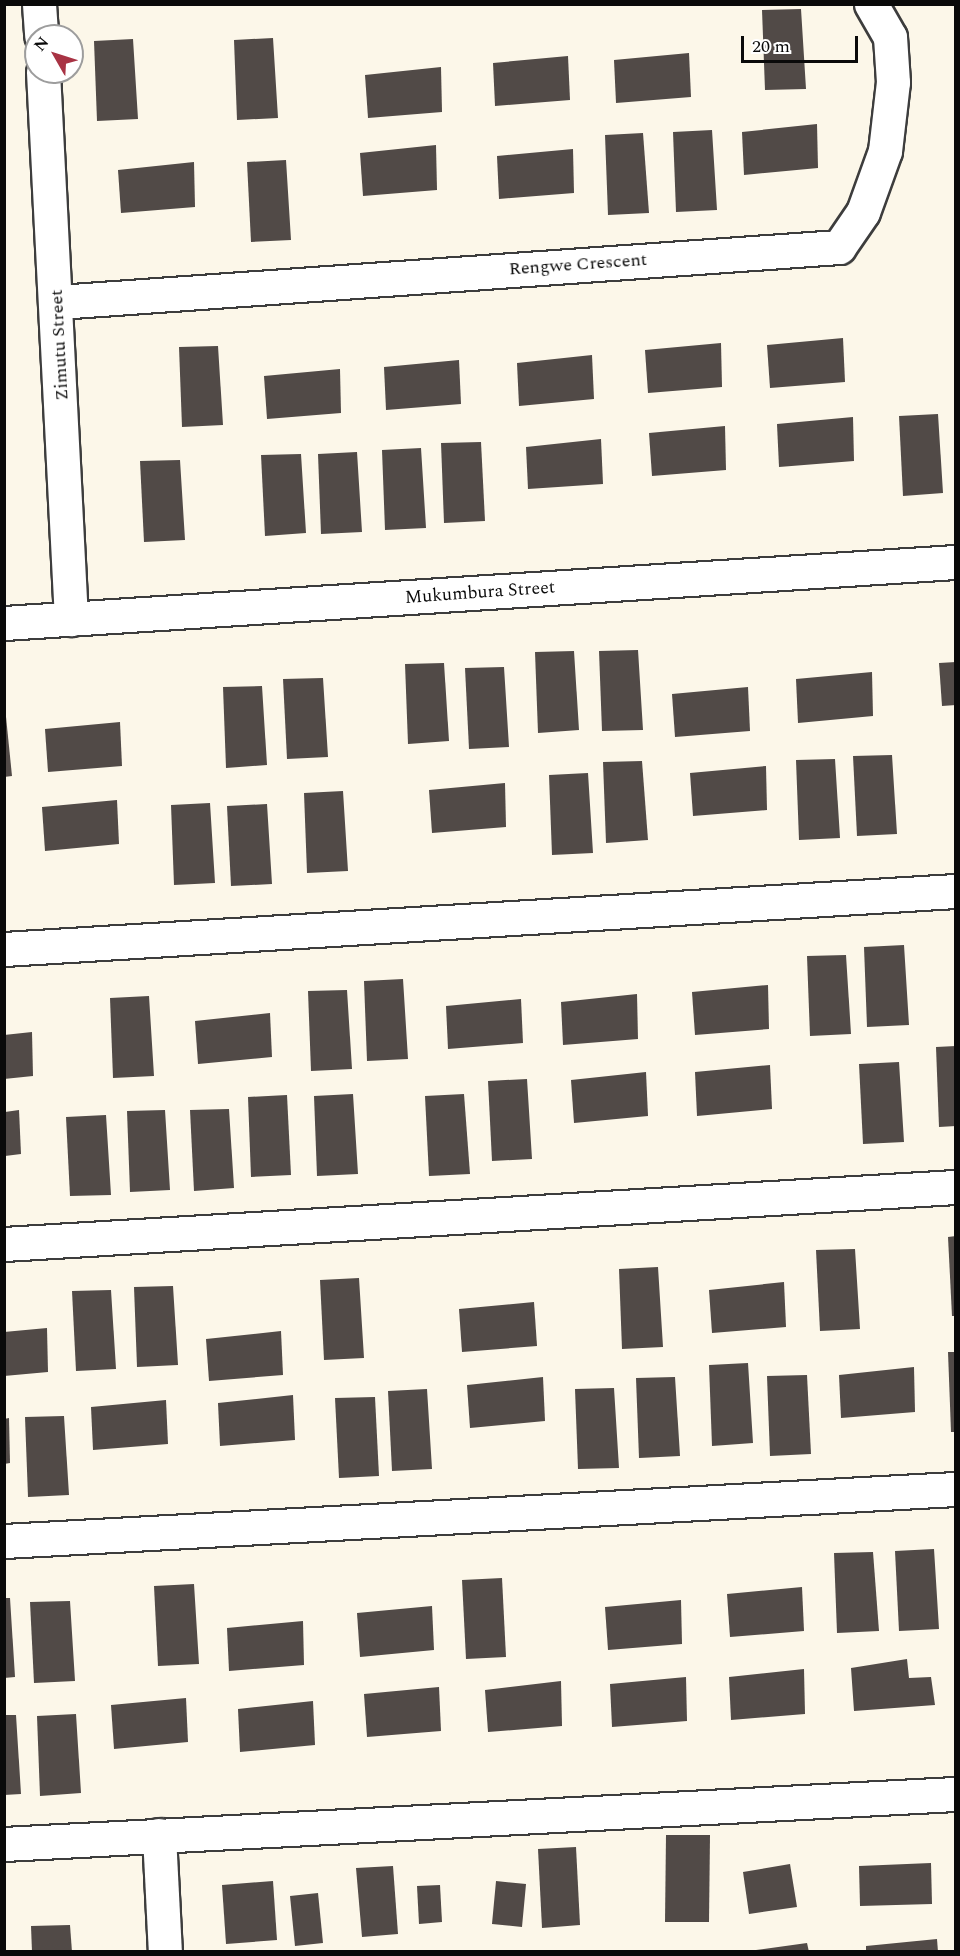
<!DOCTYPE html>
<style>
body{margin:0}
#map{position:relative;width:960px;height:1956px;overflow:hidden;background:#fcf7e9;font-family:Spectral,serif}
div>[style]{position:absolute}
.building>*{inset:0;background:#514a47}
.roads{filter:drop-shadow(2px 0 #3d3d3d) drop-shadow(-2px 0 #3d3d3d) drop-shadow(0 2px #3d3d3d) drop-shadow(0 -2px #3d3d3d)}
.minor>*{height:33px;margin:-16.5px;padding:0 16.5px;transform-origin:16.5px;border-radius:16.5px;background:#fff}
span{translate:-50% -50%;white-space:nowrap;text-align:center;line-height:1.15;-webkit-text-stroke:6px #fff;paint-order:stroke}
.street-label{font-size:18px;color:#0a0a0a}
.frame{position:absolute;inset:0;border:6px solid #0a0a0a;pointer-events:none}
.north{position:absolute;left:24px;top:24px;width:60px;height:60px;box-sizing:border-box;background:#fff;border:2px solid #9d9d9d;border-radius:50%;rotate:309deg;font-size:16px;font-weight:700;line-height:24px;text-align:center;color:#0a0a0a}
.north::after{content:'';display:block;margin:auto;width:21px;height:27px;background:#a83344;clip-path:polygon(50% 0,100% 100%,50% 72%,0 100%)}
.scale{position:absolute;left:741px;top:36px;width:117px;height:27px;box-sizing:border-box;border:3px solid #0a0a0a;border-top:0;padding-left:8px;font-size:18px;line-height:21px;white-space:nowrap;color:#0a0a0a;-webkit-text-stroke:4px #fff;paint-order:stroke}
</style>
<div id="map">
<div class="building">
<i style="clip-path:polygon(801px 9px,806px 89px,765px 90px,762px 10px)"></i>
<i style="clip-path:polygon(273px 38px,278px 118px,237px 120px,234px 40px)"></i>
<i style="clip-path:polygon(133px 39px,138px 119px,97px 121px,94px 41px)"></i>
<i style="clip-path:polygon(689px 53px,691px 97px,616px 103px,614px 60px)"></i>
<i style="clip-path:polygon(568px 56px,570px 100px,495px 106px,493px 63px)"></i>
<i style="clip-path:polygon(441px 67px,442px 112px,368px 118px,365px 75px)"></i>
<i style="clip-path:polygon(817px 124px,818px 168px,744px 175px,742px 132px)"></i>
<i style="clip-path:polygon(712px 130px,717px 210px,676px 212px,673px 132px)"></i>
<i style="clip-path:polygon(643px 133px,649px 213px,608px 215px,605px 135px)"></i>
<i style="clip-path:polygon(436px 145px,437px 190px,363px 196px,360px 153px)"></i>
<i style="clip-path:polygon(573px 149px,574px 193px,499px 199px,497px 156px)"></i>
<i style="clip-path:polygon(286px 160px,291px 240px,251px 242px,247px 162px)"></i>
<i style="clip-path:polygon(194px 162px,195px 207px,121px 213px,118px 170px)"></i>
<i style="clip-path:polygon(843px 338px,845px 382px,770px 388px,767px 345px)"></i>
<i style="clip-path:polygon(721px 343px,722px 387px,648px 393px,645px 350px)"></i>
<i style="clip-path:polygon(218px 346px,223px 425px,182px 427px,179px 347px)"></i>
<i style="clip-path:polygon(592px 355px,594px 399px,519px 406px,517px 363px)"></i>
<i style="clip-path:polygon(459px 360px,461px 404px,386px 410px,384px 367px)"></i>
<i style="clip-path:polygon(340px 369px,341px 413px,267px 419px,264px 376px)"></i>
<i style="clip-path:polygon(938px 414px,943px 493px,903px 496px,899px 416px)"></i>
<i style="clip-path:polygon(853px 417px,854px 461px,779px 467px,777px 424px)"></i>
<i style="clip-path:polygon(725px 426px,726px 470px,652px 476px,649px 433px)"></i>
<i style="clip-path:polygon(601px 439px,603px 484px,528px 489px,526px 447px)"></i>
<i style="clip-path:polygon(481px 442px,485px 521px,444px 523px,441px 443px)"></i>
<i style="clip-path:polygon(421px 448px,426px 528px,385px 530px,382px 450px)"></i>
<i style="clip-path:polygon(357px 452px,362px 532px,321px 534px,318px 454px)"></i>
<i style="clip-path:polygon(301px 454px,306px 533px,265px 536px,261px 455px)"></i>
<i style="clip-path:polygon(180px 460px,185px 540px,144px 542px,140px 461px)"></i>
<i style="clip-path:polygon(638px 650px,643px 730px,602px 731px,599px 651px)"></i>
<i style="clip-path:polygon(574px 651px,579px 730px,538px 733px,535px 652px)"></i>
<i style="clip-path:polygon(956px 662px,956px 705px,942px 706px,939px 663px)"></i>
<i style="clip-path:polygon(444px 663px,449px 741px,408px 744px,405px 664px)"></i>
<i style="clip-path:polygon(504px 667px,509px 747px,469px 749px,465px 668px)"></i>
<i style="clip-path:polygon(872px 672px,873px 716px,798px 723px,796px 679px)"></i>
<i style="clip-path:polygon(323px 678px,328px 757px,287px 759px,283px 679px)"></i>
<i style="clip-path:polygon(262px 686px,267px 765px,226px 768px,223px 687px)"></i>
<i style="clip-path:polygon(748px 687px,750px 731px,675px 737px,672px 694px)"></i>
<i style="clip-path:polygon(4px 697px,12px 776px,4px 777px)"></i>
<i style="clip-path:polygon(120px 722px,122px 766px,48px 772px,45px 729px)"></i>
<i style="clip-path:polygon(892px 755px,897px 834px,857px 836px,853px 756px)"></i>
<i style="clip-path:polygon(835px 759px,840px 838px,799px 840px,796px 760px)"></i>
<i style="clip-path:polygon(642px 761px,648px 840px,606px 843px,603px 762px)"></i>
<i style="clip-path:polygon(766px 766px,767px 810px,693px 816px,690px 773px)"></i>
<i style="clip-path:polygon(588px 773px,593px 853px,552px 855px,549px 775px)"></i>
<i style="clip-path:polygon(505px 783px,506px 827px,432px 833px,429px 790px)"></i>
<i style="clip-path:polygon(343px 791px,348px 871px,307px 873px,304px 793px)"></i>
<i style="clip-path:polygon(117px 800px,119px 844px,45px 851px,42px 807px)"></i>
<i style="clip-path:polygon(210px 803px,215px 883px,174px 885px,171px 805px)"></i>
<i style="clip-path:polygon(267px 804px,272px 884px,231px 886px,227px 806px)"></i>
<i style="clip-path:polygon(904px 945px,909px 1025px,867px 1027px,864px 947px)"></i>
<i style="clip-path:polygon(846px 955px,851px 1034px,810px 1036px,807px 956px)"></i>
<i style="clip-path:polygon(403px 979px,408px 1059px,367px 1061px,364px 981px)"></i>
<i style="clip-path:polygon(768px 985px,769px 1029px,695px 1035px,692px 992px)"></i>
<i style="clip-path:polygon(347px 990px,352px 1069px,311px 1071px,308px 991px)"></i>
<i style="clip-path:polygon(637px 994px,638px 1039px,563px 1045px,561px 1002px)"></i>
<i style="clip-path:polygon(149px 996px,154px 1076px,113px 1078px,110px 998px)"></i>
<i style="clip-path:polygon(521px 999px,523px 1043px,448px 1049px,446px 1006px)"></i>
<i style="clip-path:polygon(270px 1013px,272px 1057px,198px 1064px,195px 1021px)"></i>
<i style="clip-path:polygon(32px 1032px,33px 1076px,4px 1079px,4px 1035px)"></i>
<i style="clip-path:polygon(956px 1046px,956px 1126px,939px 1127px,936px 1047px)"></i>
<i style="clip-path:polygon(899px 1062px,904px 1142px,863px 1144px,859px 1064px)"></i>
<i style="clip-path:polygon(770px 1065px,772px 1109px,697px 1116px,695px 1072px)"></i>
<i style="clip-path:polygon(646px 1072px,648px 1116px,574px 1123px,571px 1080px)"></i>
<i style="clip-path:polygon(527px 1079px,532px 1159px,492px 1161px,488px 1081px)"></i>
<i style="clip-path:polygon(353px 1094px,358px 1174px,317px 1176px,314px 1096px)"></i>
<i style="clip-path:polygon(464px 1094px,470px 1174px,429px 1176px,425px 1096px)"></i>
<i style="clip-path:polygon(287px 1095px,291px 1175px,251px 1177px,248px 1097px)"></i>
<i style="clip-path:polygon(229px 1109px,234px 1188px,194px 1191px,190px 1110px)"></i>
<i style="clip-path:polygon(19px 1110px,21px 1154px,5px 1156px,5px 1112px)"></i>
<i style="clip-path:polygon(165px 1110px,170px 1190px,130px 1192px,127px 1111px)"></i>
<i style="clip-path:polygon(106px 1115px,111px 1195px,70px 1196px,66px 1117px)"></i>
<i style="clip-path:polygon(956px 1236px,956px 1316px,952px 1316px,948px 1237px)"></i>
<i style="clip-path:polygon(855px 1249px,860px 1329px,820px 1331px,816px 1250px)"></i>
<i style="clip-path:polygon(658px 1267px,663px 1347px,622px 1349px,619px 1269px)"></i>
<i style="clip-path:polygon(359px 1278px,364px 1358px,324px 1360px,320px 1280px)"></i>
<i style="clip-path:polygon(784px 1282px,786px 1327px,712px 1333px,709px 1290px)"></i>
<i style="clip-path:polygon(173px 1286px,178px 1365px,137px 1367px,134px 1287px)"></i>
<i style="clip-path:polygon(111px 1290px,116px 1369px,76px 1371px,72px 1291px)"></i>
<i style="clip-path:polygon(534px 1302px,537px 1346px,462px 1352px,459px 1309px)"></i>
<i style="clip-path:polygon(47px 1328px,48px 1372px,4px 1376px,4px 1332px)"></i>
<i style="clip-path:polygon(281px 1331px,283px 1375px,209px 1381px,206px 1339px)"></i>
<i style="clip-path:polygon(948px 1352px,956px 1352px,956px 1432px,951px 1432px)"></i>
<i style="clip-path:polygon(748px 1363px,753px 1443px,712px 1446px,709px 1365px)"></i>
<i style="clip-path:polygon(914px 1367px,915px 1412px,841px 1418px,839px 1375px)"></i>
<i style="clip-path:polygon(807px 1375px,811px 1454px,770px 1456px,767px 1376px)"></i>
<i style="clip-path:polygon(543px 1377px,545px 1421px,470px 1428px,467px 1385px)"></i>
<i style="clip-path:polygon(675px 1377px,680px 1456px,639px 1458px,636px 1378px)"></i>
<i style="clip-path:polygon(614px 1388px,619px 1468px,578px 1469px,575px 1389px)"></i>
<i style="clip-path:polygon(427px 1389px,432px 1469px,392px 1471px,388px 1391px)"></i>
<i style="clip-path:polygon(293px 1395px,295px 1440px,220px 1446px,218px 1403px)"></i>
<i style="clip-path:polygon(375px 1397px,379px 1476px,339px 1478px,335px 1398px)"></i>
<i style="clip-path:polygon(166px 1400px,168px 1444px,93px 1450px,91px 1407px)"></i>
<i style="clip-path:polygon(64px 1416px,69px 1495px,28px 1497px,25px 1417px)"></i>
<i style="clip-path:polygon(9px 1418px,10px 1463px,4px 1464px,4px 1419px)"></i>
<i style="clip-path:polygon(934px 1549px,939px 1629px,899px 1631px,895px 1551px)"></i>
<i style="clip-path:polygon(873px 1552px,879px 1631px,837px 1633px,834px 1553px)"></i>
<i style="clip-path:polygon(502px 1578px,506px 1657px,466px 1659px,462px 1580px)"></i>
<i style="clip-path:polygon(194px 1584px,199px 1664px,158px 1666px,154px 1586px)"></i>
<i style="clip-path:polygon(802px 1587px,804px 1631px,730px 1637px,727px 1594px)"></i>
<i style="clip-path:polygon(4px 1598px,10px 1598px,15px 1677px,4px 1678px)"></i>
<i style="clip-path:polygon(681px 1600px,682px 1644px,608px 1650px,605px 1607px)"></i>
<i style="clip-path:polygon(70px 1601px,75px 1681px,34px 1683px,30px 1602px)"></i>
<i style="clip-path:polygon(432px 1606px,434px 1650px,360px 1657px,357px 1613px)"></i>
<i style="clip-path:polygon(303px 1621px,304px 1665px,229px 1671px,227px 1628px)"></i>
<i style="clip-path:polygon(907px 1659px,909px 1678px,931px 1677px,935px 1705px,854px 1711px,851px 1668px)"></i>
<i style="clip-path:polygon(804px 1669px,805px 1714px,731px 1720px,729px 1677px)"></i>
<i style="clip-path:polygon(686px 1677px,687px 1721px,612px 1727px,610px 1684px)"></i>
<i style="clip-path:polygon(561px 1681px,562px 1726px,488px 1732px,485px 1690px)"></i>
<i style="clip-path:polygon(439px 1687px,441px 1731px,367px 1737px,364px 1694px)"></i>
<i style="clip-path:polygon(186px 1698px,188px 1742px,114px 1749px,111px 1705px)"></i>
<i style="clip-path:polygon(313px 1701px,315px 1745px,240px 1752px,238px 1709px)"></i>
<i style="clip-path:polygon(76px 1714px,81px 1793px,40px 1796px,37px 1716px)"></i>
<i style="clip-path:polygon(4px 1715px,16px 1715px,21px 1794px,4px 1795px)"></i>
<i style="clip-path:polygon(666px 1835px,710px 1835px,709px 1922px,665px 1922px)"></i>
<i style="clip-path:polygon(576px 1847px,580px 1925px,542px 1928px,538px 1849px)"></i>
<i style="clip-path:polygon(931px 1863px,932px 1904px,860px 1906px,859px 1866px)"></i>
<i style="clip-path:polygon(790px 1864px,797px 1907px,749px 1914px,743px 1872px)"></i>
<i style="clip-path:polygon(393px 1866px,398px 1934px,362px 1937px,356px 1868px)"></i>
<i style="clip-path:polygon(273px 1881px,277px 1940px,226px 1944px,222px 1885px)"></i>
<i style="clip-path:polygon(496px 1881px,526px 1884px,522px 1927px,492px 1924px)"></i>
<i style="clip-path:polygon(440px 1885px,442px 1922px,419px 1924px,417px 1886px)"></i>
<i style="clip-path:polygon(318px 1893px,323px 1943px,295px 1946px,290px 1896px)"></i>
<i style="clip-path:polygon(70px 1925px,72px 1952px,32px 1952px,31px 1926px)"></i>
<i style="clip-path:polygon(937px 1939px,938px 1952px,866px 1952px,866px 1946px)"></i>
<i style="clip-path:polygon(807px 1943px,809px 1952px,756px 1952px,756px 1950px)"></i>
</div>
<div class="roads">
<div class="minor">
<i style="left:39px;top:4px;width:32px;rotate:86deg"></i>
<i style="left:43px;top:72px;width:548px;rotate:87.07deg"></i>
<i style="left:58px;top:302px;width:783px;rotate:-4.03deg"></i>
<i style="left:839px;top:247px;width:42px;rotate:-55.6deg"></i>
<i style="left:863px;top:212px;width:65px;rotate:-70.2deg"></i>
<i style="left:885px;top:151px;width:69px;rotate:-83.4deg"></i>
<i style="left:893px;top:82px;width:45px;rotate:-93.8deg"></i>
<i style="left:890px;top:37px;width:38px;rotate:-120deg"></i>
<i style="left:4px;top:623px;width:954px;rotate:-3.67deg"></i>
<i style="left:4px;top:949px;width:954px;rotate:-3.49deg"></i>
<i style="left:4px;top:1244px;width:954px;rotate:-3.43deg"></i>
<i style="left:4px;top:1541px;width:953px;rotate:-3.13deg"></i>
<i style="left:159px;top:1835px;width:117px;rotate:87.1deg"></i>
<i style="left:4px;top:1844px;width:953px;rotate:-3.01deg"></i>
</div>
</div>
<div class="street-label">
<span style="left:578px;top:265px;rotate:-4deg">Rengwe Crescent</span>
<span style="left:60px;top:345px;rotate:-93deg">Zimutu Street</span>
<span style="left:480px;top:593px;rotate:-4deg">Mukumbura Street</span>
</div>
<div class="frame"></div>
<div class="north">N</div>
<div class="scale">20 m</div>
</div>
